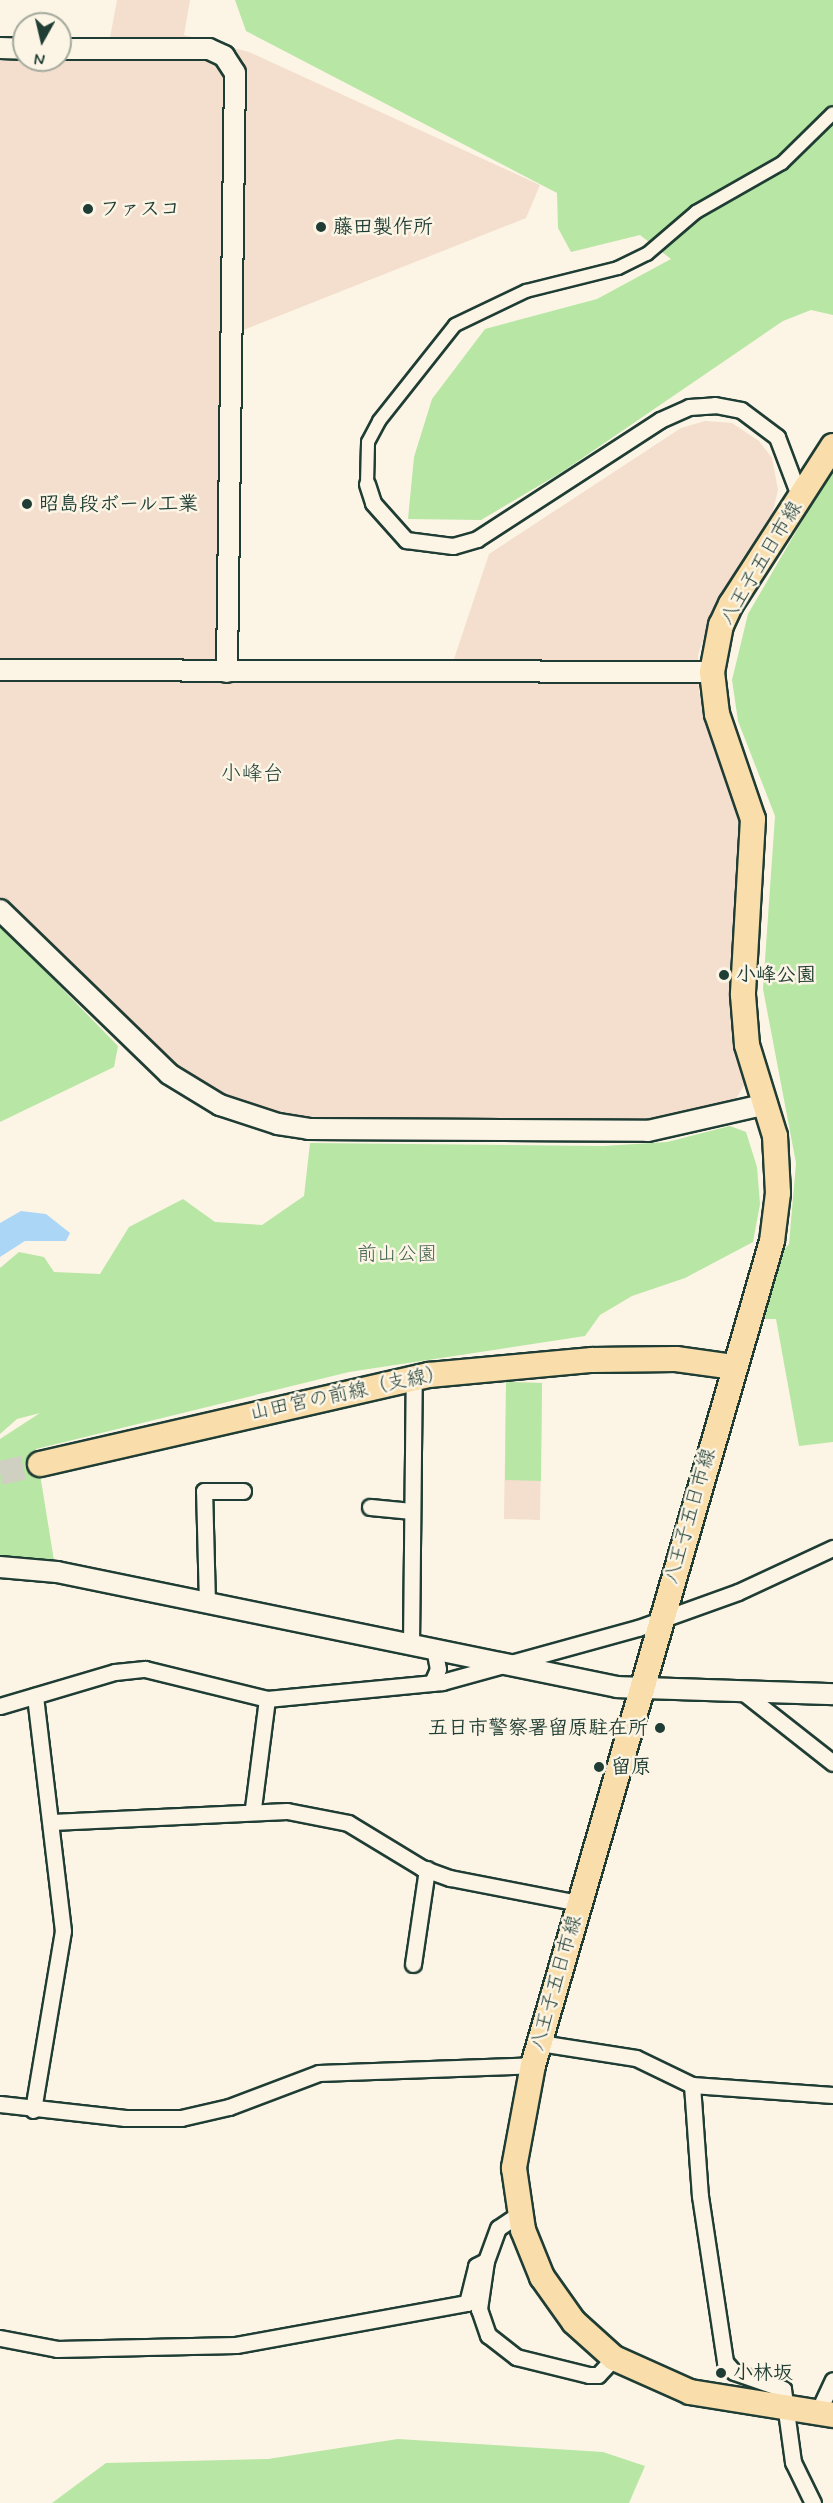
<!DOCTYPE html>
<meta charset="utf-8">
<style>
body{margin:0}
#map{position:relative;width:833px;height:2503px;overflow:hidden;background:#fcf5e5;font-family:Mynerve,"Klee One",sans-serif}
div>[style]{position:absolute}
.built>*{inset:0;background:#f4decd}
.green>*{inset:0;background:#b8e6a5}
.water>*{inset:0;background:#abd6f6}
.primary-tunnel>*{height:24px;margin-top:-12px;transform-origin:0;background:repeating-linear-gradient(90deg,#d0d0c2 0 24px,transparent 0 36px)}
.roads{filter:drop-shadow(2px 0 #1f3d34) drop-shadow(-2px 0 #1f3d34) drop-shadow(0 2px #1f3d34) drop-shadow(0 -2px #1f3d34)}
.pedestrian>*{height:12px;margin:-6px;padding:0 6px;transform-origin:6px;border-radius:6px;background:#fcf5e5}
.minor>*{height:15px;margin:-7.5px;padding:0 7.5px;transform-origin:7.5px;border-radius:7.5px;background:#fcf5e5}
.tertiary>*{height:20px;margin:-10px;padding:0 10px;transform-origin:10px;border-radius:10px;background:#fcf5e5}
.primary>*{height:24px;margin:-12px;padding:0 12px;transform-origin:12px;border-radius:12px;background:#f9deab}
.dots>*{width:16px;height:16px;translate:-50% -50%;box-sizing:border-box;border:3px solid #fcf5e5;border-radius:50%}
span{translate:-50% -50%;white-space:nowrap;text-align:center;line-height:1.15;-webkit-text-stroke:5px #fcf5e5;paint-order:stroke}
.poi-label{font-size:20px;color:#1f3d34;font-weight:700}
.left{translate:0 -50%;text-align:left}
.right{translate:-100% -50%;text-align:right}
.street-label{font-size:20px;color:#1f3d34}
.park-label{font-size:20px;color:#3e5f4b}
.neighbourhood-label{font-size:21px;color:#1f3d34}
.north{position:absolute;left:12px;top:12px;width:60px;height:60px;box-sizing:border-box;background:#fcf5e5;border:2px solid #a4ab9e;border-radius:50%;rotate:188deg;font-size:16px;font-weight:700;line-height:24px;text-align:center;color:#1f3d34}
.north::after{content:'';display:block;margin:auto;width:21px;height:27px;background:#1f3d34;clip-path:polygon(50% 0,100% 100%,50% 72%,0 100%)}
</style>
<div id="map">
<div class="built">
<i style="clip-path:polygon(117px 0,190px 0,184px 35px,249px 52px,540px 185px,526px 218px,241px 331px,227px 672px,454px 659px,489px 554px,681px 428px,705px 421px,732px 423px,759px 441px,772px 458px,778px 490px,773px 511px,711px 615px,698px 655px,699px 693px,731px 775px,742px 834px,729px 976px,748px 1079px,734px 1102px,659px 1121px,322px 1119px,272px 1113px,211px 1093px,147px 1047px,0 897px,0 56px,60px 60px,60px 55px,107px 54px)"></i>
<i style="clip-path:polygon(506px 1382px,542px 1383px,540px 1520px,504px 1519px)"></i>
</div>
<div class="green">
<i style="clip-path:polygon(235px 0,833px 0,833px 315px,811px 310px,783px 321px,562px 472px,481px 520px,408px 519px,414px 457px,432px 399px,485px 329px,597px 299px,671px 259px,640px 235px,571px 252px,558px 228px,557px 193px,246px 31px)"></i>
<i style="clip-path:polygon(833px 468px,833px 1442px,799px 1446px,776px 1319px,764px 1319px,782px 1252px,789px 1244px,796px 1163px,763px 989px,775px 816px,738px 721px,732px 680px,748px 614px)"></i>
<i style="clip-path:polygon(0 925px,118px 1046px,114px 1067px,0 1122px)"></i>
<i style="clip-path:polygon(730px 1126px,746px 1132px,757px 1167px,760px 1204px,753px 1242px,685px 1278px,632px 1296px,600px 1315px,585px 1336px,349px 1372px,36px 1449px,55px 1567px,0 1565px,0 1439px,40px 1413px,17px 1419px,0 1434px,0 1268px,19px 1252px,44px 1257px,54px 1272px,100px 1274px,129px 1227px,183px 1199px,215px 1222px,262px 1225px,304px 1196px,310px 1143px,604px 1146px,667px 1142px)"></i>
<i style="clip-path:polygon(506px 1382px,542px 1383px,541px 1481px,505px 1480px)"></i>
<i style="clip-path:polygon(398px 2439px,603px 2452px,645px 2466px,629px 2503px,52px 2503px,106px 2463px,268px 2459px)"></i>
</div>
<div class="water">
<i style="clip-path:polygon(21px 1211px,46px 1214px,70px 1233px,66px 1241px,25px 1241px,0 1257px,0 1223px)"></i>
</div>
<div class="primary-tunnel">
<i style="left:0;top:1473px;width:41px;rotate:-12.7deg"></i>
</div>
<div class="roads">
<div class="pedestrian">
<i style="left:367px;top:484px;width:42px;rotate:-88.6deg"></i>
<i style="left:368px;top:442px;width:24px;rotate:-62deg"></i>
<i style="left:379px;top:421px;width:122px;rotate:-51.6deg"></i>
<i style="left:455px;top:325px;width:79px;rotate:-25.6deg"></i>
<i style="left:526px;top:291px;width:95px;rotate:-14deg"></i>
<i style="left:618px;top:268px;width:32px;rotate:-26deg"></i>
<i style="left:647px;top:254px;width:65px;rotate:-40.6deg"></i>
<i style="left:696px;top:212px;width:99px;rotate:-29.7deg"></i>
<i style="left:782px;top:163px;width:71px;rotate:-44.4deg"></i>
</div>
<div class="minor">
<i style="left:367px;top:484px;width:20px;rotate:72deg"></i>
<i style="left:373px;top:503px;width:50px;rotate:48.3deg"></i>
<i style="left:406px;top:540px;width:47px;rotate:7.3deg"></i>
<i style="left:453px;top:546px;width:25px;rotate:-16deg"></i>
<i style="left:477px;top:539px;width:218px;rotate:-33deg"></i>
<i style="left:660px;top:420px;width:32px;rotate:-24deg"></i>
<i style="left:689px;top:407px;width:26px;rotate:-4deg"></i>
<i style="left:715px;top:405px;width:26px;rotate:11deg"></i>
<i style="left:741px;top:410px;width:45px;rotate:36.9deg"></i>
<i style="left:777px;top:437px;width:65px;rotate:69.3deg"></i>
<i style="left:370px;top:1507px;width:42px;rotate:5.4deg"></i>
<i style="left:207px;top:1603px;width:112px;rotate:-91.5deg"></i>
<i style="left:204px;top:1491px;width:39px"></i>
<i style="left:411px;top:1644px;width:267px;rotate:-89.4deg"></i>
<i style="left:432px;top:1683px;width:15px;rotate:-67deg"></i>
<i style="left:438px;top:1669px;width:20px;rotate:-101deg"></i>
<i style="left:744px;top:1693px;width:113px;rotate:38.2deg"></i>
<i style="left:0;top:1706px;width:120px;rotate:-16.5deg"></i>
<i style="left:115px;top:1672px;width:30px;rotate:-6deg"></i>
<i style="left:145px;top:1669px;width:126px;rotate:13.8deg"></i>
<i style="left:267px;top:1699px;width:176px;rotate:-5.5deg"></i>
<i style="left:442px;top:1682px;width:203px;rotate:-15.4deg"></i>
<i style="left:638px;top:1628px;width:106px;rotate:-19.8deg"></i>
<i style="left:738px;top:1592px;width:105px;rotate:-24.9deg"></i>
<i style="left:253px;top:1808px;width:110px;rotate:-82.7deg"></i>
<i style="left:52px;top:1822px;width:235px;rotate:-2.7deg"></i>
<i style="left:287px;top:1811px;width:62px;rotate:11.1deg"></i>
<i style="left:348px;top:1823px;width:87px;rotate:31.3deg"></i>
<i style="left:422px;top:1868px;width:30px;rotate:20deg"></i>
<i style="left:450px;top:1878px;width:131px;rotate:11deg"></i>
<i style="left:413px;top:1964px;width:96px;rotate:-81.6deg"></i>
<i style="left:540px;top:2043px;width:97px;rotate:8.9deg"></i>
<i style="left:636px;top:2058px;width:62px;rotate:25.7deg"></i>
<i style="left:692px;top:2085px;width:141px;rotate:4.1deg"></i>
<i style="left:692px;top:2085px;width:111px;rotate:85.9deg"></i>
<i style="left:700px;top:2196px;width:168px;rotate:81.4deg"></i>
<i style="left:725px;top:2362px;width:13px;rotate:48deg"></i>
<i style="left:734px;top:2372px;width:52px;rotate:19.1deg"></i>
<i style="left:783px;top:2389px;width:74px;rotate:82.2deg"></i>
<i style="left:793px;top:2462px;width:46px;rotate:64deg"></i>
<i style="left:0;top:2104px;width:126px;rotate:6.4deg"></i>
<i style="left:125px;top:2118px;width:56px"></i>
<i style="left:181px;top:2118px;width:49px;rotate:-12.9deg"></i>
<i style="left:229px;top:2107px;width:96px;rotate:-20.7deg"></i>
<i style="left:319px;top:2073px;width:214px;rotate:-2.1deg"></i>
<i style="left:33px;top:2110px;width:181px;rotate:-80.5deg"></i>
<i style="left:63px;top:1931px;width:237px;rotate:-96.8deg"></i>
<i style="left:519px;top:2214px;width:25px;rotate:146deg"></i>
<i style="left:498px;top:2228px;width:35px;rotate:110deg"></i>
<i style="left:486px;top:2261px;width:49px;rotate:98.3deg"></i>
<i style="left:479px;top:2309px;width:28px;rotate:71deg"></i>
<i style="left:488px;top:2335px;width:36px;rotate:38deg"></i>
<i style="left:516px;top:2357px;width:75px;rotate:13.9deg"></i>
<i style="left:589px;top:2375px;width:9px"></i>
<i style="left:598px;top:2375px;width:23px;rotate:-47deg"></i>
<i style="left:0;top:2338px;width:58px;rotate:10.9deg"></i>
<i style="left:57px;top:2349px;width:179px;rotate:-1.3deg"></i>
<i style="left:236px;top:2345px;width:235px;rotate:-10.3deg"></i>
<i style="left:467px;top:2303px;width:38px;rotate:-76deg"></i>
<i style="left:476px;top:2266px;width:11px;rotate:-27deg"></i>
<i style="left:818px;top:2412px;width:35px;rotate:-65deg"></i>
</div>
<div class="tertiary">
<i style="left:0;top:48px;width:24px;rotate:2deg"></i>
<i style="left:60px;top:49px;width:149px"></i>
<i style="left:209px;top:49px;width:17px;rotate:25deg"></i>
<i style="left:224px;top:56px;width:20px;rotate:57deg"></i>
<i style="left:235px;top:73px;width:599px;rotate:90.77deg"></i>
<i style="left:0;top:670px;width:712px;rotate:0.16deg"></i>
<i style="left:0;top:910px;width:235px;rotate:44.1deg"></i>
<i style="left:169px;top:1074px;width:60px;rotate:31.3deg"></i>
<i style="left:220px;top:1105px;width:61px;rotate:18.1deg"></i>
<i style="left:278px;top:1124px;width:30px;rotate:9deg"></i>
<i style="left:308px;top:1129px;width:340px;rotate:0.3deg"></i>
<i style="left:648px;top:1131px;width:122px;rotate:-12.8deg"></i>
<i style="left:0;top:1567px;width:57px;rotate:5deg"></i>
<i style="left:57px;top:1572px;width:572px;rotate:11.6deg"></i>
<i style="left:617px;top:1687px;width:216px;rotate:1.9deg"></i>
</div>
<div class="primary">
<i style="left:833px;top:446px;width:188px;rotate:122.8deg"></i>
<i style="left:731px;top:604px;width:23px;rotate:115deg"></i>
<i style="left:721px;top:625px;width:48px;rotate:100.8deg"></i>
<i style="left:712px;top:672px;width:42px;rotate:83.2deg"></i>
<i style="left:717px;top:714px;width:111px;rotate:71.1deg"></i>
<i style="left:753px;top:819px;width:176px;rotate:93.3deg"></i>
<i style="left:743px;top:995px;width:50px;rotate:85.4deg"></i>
<i style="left:747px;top:1045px;width:95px;rotate:72.9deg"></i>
<i style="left:775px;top:1136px;width:57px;rotate:87deg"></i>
<i style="left:778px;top:1193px;width:48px;rotate:97.1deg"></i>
<i style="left:772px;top:1241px;width:858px;rotate:106.17deg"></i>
<i style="left:533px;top:2065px;width:105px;rotate:100.5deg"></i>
<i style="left:514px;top:2168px;width:63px;rotate:81.7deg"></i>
<i style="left:523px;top:2230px;width:51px;rotate:68deg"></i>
<i style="left:542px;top:2277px;width:55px;rotate:54.6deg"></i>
<i style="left:574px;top:2322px;width:54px;rotate:42deg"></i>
<i style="left:614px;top:2358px;width:83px;rotate:24.1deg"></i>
<i style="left:690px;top:2392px;width:145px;rotate:9.1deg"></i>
<i style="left:40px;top:1464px;width:399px;rotate:-12.9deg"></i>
<i style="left:429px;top:1375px;width:164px;rotate:-5.3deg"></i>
<i style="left:592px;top:1360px;width:84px;rotate:-0.7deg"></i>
<i style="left:676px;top:1359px;width:59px;rotate:7.9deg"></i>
</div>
</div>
<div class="dots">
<i style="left:88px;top:209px;background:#1f3d34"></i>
<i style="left:321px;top:227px;background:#1f3d34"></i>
<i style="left:27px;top:504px;background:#1f3d34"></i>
<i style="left:724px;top:975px;background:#1f3d34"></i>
<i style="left:660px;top:1728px;background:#1f3d34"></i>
<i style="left:599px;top:1767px;background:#1f3d34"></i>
<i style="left:721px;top:2373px;background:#1f3d34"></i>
</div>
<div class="poi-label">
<span class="left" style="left:100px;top:209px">ファスコ</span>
<span class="left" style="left:333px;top:227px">藤田製作所</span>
<span class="left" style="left:39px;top:504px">昭島段ボール工業</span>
<span class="left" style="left:736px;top:975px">小峰公園</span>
<span class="right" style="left:648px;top:1728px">五日市警察署留原駐在所</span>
<span class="left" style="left:611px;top:1767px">留原</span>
<span class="left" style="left:733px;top:2373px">小林坂</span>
</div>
<div class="street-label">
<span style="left:761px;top:563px;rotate:-59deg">八王子五日市線</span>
<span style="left:348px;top:1393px;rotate:-12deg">山田宮の前線（支線）</span>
<span style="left:690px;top:1516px;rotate:-74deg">八王子五日市線</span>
<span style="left:556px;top:1983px;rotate:-74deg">八王子五日市線</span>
</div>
<div class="park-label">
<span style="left:397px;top:1254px">前山公園</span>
</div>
<div class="neighbourhood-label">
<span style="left:252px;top:774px">小峰台</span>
</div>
<div class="north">N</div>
</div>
